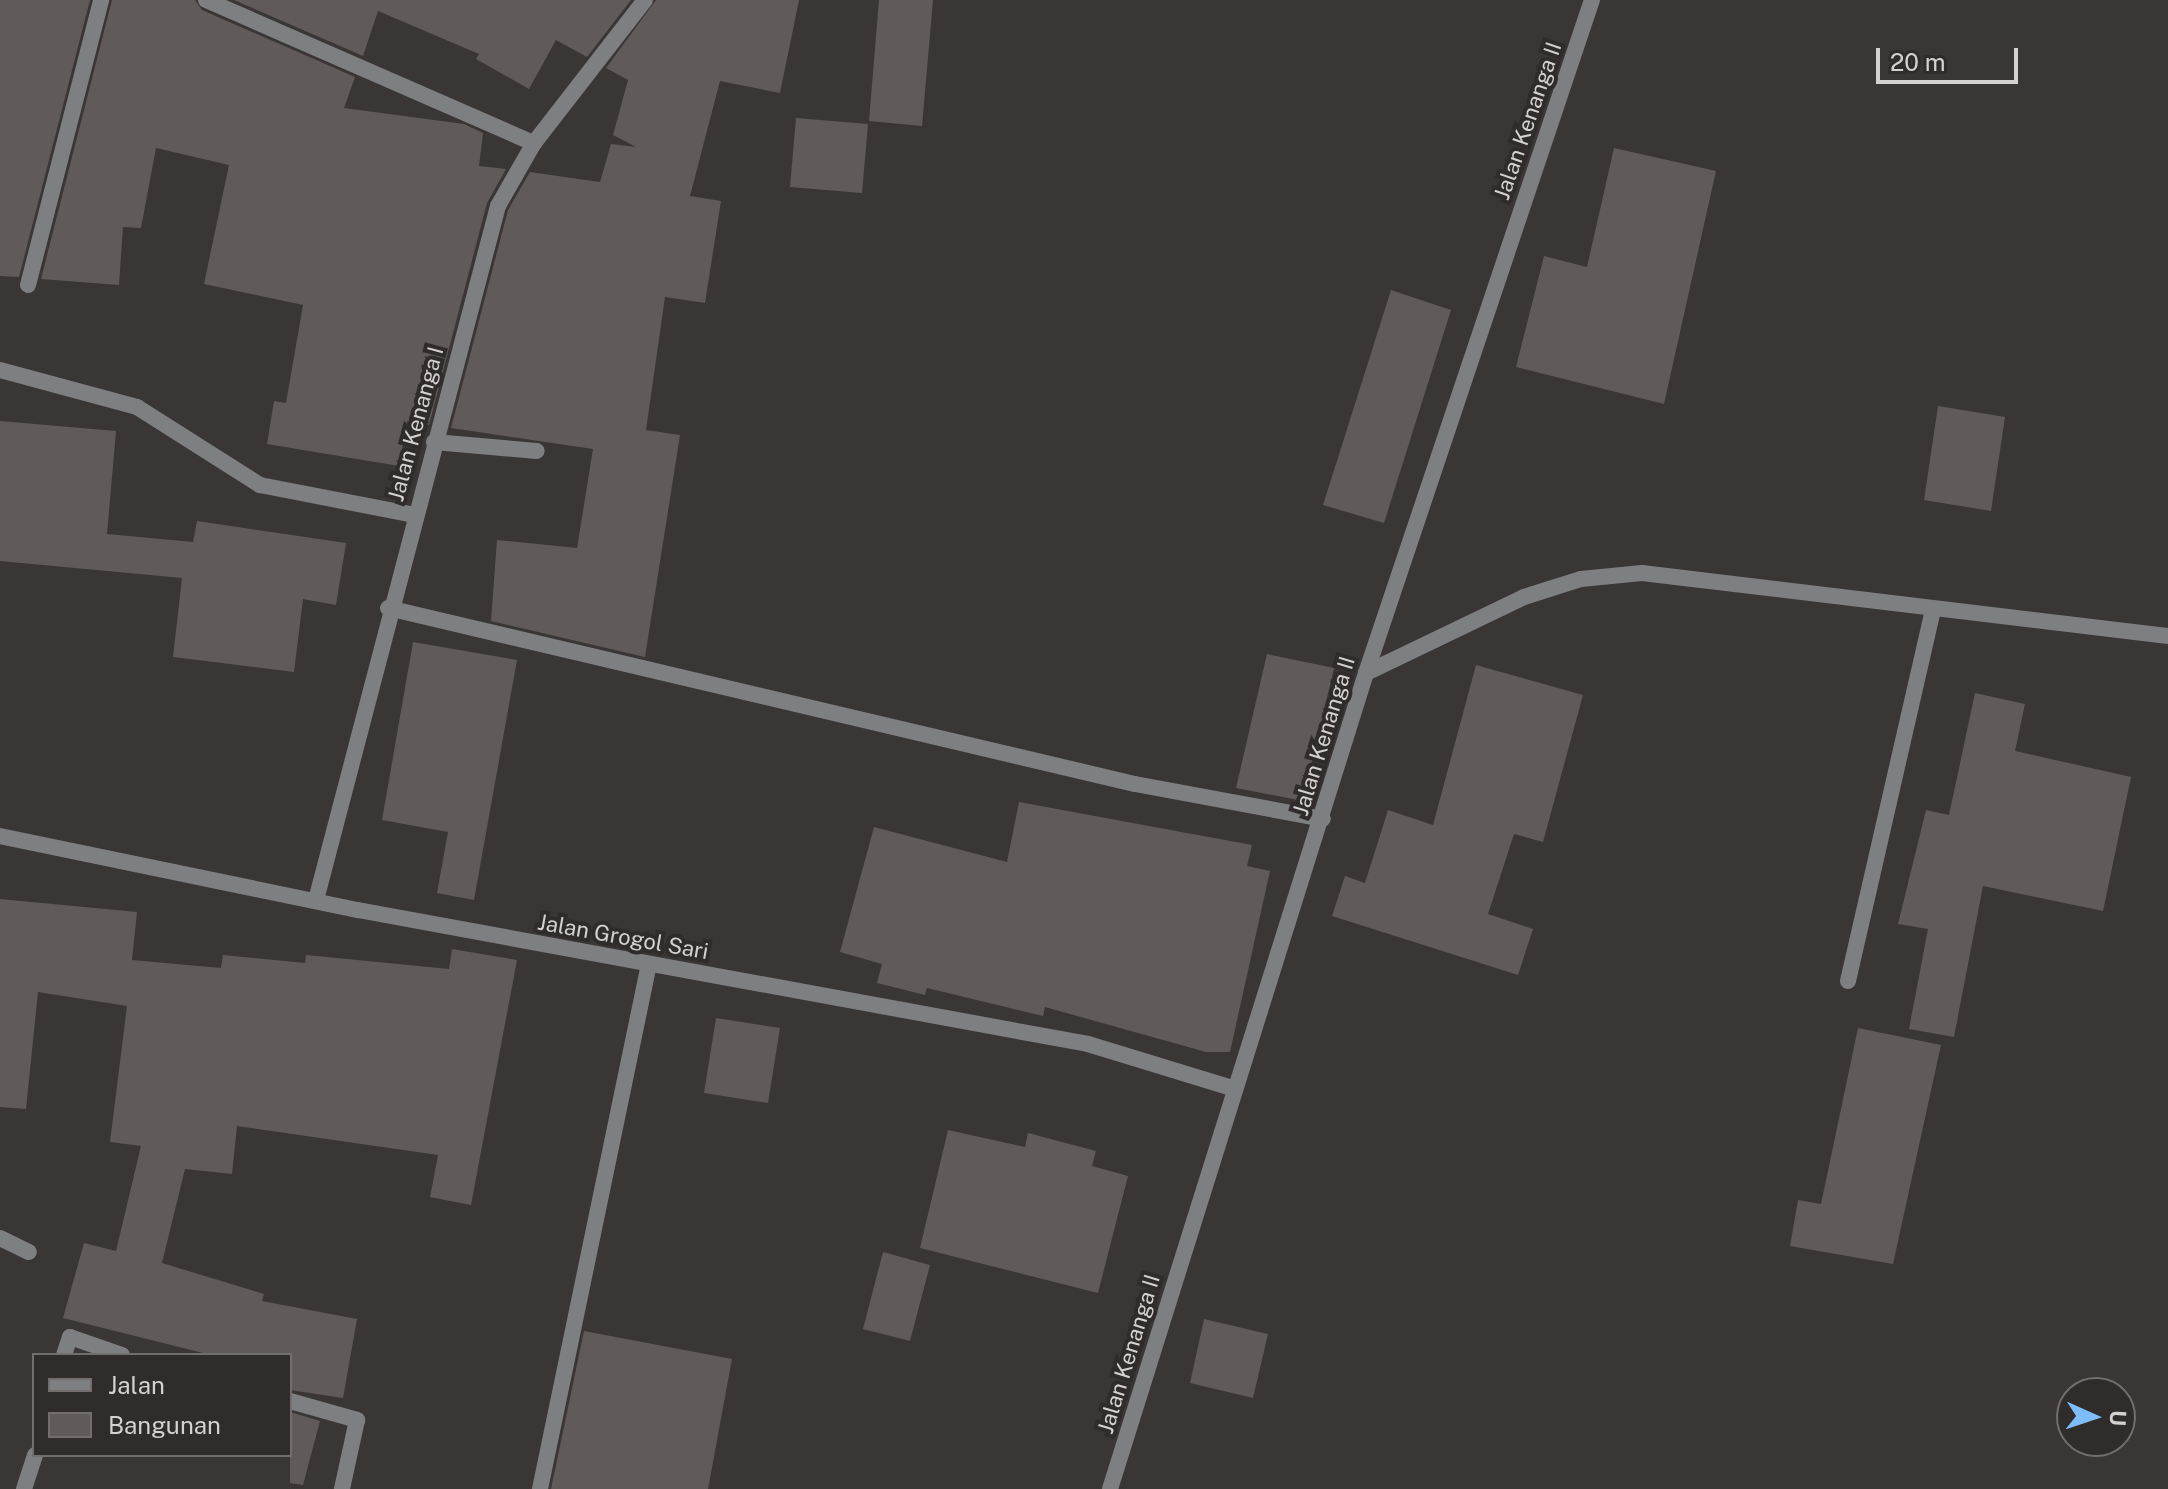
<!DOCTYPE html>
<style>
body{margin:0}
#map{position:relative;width:2168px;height:1489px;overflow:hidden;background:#3b3636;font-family:"Public Sans",sans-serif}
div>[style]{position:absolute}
.building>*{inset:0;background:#605a5a}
.service>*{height:16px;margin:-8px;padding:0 8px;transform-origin:8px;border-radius:8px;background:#7d7f81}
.minor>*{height:16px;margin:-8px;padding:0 8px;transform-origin:8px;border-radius:8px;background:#7d7f81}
span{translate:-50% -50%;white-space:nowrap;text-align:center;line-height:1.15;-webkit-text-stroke:8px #312c2c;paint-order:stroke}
.street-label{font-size:22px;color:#d5d1d2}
.legend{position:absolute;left:32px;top:1353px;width:260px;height:104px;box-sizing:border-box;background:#312c2c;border:2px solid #736e6e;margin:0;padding:10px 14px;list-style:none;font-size:24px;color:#d5d1d2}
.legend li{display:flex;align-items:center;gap:16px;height:40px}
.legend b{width:40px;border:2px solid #736e6e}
.north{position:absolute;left:2056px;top:1377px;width:80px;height:80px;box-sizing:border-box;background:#312c2c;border:2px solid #736e6e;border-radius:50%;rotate:93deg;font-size:22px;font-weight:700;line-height:32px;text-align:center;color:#d5d1d2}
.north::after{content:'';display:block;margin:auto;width:28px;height:36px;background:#7ebdf9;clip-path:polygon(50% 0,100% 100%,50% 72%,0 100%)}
.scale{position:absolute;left:1876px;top:48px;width:142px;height:36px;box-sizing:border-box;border:4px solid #d5d1d2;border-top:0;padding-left:10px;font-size:24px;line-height:28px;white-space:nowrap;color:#d5d1d2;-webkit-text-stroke:6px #312c2c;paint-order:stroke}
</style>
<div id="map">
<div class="building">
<i style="clip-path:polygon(0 0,90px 0,19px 277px,0 276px)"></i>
<i style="clip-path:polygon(112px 0,195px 0,202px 10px,355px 77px,344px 108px,464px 124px,483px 133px,479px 166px,506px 169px,487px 203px,429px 425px,407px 421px,399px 466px,267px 444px,274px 401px,286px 403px,303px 305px,204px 284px,229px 165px,156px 148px,141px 228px,123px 227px,119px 285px,41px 279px)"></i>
<i style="clip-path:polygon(234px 0,631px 0,587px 57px,556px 40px,529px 89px,476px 59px,479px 54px,378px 11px,363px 56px)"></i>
<i style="clip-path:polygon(656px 0,799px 0,780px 93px,720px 81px,690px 196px,721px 201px,705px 303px,665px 297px,646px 430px,680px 435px,645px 657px,491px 621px,497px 540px,577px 548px,593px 449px,451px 428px,508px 210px,530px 172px,600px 182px,611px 144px,636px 147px,613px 135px,628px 80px,606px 68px)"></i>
<i style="clip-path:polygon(879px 0,933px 0,922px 126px,869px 121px)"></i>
<i style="clip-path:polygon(796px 118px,868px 124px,862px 193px,790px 187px)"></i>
<i style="clip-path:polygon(1614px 148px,1716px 171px,1664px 404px,1516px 367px,1544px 256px,1587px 267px)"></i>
<i style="clip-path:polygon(1391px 290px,1451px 310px,1384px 523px,1323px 505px)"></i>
<i style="clip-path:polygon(1938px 406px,2005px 417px,1991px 511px,1924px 500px)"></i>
<i style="clip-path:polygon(0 421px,116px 431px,107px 534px,193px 542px,197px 521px,346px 543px,336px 605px,303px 599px,294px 672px,173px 657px,182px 578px,0 561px)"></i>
<i style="clip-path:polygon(413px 642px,517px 660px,474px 900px,437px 893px,448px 832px,382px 820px)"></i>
<i style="clip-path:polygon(1267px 654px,1334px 668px,1303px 801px,1236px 788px)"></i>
<i style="clip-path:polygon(1476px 665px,1583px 695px,1543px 842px,1514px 834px,1488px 914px,1533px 929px,1518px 975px,1332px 916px,1345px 876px,1365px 883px,1388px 810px,1433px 825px)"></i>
<i style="clip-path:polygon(1975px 693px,2025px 704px,2015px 751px,2131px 777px,2103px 911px,1983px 886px,1954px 1037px,1909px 1029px,1928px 929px,1898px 924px,1926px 810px,1949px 815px)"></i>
<i style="clip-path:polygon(1019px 802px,1252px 845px,1247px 866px,1270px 871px,1230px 1052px,1206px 1052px,1045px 1007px,1043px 1016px,927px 988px,925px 995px,877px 983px,882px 964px,840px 952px,874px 827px,1007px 862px)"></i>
<i style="clip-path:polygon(0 899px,137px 912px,132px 960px,221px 968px,223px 955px,305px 963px,306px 955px,449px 969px,452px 949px,517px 960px,471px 1205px,430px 1197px,438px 1155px,237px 1126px,232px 1174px,185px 1169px,162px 1263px,264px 1294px,262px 1301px,357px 1319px,343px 1398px,290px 1390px,290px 1355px,211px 1355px,63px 1318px,84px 1243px,116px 1251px,141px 1146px,110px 1142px,127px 1006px,38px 992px,26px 1109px,0 1107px)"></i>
<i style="clip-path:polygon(716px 1018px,780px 1028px,768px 1103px,704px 1093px)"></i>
<i style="clip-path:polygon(1858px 1028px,1941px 1045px,1893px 1264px,1790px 1246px,1798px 1200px,1821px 1204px)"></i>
<i style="clip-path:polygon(948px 1130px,1025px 1147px,1028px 1133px,1096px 1151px,1092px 1166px,1128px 1176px,1098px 1293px,920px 1248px)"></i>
<i style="clip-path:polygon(883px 1252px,930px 1265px,910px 1341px,863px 1329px)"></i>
<i style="clip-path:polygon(1204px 1319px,1268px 1334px,1253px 1398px,1190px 1383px)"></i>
<i style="clip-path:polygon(584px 1331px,732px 1359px,708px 1489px,551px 1489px)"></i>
<i style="clip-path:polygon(290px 1412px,320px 1421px,303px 1485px,290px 1483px)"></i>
</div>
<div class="service">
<i style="left:434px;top:442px;width:103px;rotate:5deg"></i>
</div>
<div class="minor">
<i style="left:206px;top:0;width:358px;rotate:23.6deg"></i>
<i style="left:28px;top:285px;width:294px;rotate:-75.6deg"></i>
<i style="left:0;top:370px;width:142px;rotate:15.1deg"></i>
<i style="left:137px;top:407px;width:146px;rotate:32.4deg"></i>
<i style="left:260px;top:485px;width:157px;rotate:11deg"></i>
<i style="left:388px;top:608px;width:767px;rotate:13.26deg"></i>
<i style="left:1135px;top:784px;width:191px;rotate:10.5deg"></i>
<i style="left:1366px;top:673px;width:175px;rotate:-25.7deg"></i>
<i style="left:1524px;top:597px;width:60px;rotate:-17.5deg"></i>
<i style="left:1581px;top:579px;width:61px;rotate:-5.6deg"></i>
<i style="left:1642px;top:573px;width:530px;rotate:6.83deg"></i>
<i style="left:0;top:836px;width:366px;rotate:11.7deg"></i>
<i style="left:358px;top:910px;width:742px;rotate:10.4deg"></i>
<i style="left:1088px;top:1044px;width:154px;rotate:17deg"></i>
<i style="left:316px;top:900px;width:717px;rotate:-75.31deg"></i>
<i style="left:498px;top:206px;width:73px;rotate:-60.3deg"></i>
<i style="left:534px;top:143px;width:181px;rotate:-52.2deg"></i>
<i style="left:1848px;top:981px;width:382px;rotate:-77.1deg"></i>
<i style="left:0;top:1238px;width:32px;rotate:26deg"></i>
<i style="left:64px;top:1355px;width:19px;rotate:-72deg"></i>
<i style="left:70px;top:1337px;width:55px;rotate:19.1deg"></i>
<i style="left:290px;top:1401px;width:70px;rotate:15.8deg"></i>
<i style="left:357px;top:1420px;width:71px;rotate:102.3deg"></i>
<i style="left:24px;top:1489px;width:36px;rotate:-72deg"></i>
<i style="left:540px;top:1489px;width:536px;rotate:-78.27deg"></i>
<i style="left:1110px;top:1489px;width:855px;rotate:-72.58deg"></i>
<i style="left:1366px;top:673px;width:710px;rotate:-71.44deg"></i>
</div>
<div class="street-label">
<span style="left:1528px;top:121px;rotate:-71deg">Jalan Kenanga II</span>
<span style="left:416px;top:424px;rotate:-75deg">Jalan Kenanga I</span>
<span style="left:1324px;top:736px;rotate:-73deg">Jalan Kenanga II</span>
<span style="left:623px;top:937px;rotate:10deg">Jalan Grogol Sari</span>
<span style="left:1129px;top:1354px;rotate:-73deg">Jalan Kenanga II</span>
</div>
<ul class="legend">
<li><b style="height:10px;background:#7d7f81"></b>Jalan</li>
<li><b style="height:22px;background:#605a5a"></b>Bangunan</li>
</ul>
<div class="north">U</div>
<div class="scale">20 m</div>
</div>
